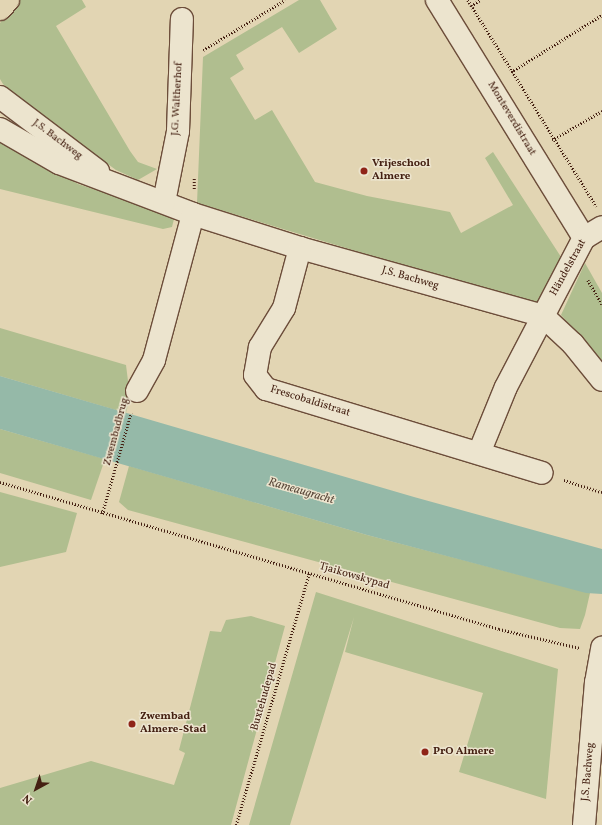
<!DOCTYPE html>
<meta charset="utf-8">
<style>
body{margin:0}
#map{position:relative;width:602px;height:825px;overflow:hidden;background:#e2d5b3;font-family:Vollkorn,serif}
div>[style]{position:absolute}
.green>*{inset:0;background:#b0be8f}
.water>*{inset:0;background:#95b9a8}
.path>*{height:2.5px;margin-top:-1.25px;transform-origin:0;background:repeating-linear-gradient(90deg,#442012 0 1px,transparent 0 3px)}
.roads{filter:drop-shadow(1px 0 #6c4d3a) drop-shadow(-1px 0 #6c4d3a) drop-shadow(0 1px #6c4d3a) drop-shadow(0 -1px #6c4d3a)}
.minor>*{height:22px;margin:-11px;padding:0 11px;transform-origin:11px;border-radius:11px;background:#ece4ce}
.major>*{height:22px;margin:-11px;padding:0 11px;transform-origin:11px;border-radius:11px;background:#e2d5b3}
.dots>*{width:11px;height:11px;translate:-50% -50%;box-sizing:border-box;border:2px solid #ece4ce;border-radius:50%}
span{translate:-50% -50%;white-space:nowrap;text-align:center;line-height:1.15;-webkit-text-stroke:3px #ece4ce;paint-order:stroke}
.street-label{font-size:11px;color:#442012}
.poi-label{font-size:11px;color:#442012;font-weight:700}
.left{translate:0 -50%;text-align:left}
.water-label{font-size:12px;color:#584638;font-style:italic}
.north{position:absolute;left:16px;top:769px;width:40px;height:40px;-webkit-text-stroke:3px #ece4ce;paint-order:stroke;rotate:220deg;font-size:11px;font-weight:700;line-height:16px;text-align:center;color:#442012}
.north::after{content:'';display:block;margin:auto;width:14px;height:18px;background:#442012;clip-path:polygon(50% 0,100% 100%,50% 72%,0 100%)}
</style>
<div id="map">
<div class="green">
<i style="clip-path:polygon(19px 0,82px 0,86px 7px,56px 26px,130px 151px,138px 162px,157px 169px,138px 180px,116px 170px,21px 100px,3px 84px,0 79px,0 23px)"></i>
<i style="clip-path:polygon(299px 0,320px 0,337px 29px,299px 53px,282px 27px,236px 55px,244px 69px,230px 78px,255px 120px,272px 110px,315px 182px,367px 196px,450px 212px,461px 233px,513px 205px,485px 158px,493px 152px,563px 260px,541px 307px,197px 203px,203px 57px)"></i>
<i style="clip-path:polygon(0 136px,78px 184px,167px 213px,174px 219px,172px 227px,163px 229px,0 189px)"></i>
<i style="clip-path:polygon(585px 263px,602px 293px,602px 361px,561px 315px)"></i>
<i style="clip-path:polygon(0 328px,126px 365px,130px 397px,126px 413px,0 376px)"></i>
<i style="clip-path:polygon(0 429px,105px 459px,91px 500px,0 473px)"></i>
<i style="clip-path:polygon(129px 466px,367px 535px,590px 593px,585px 615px,580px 629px,560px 628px,128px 510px,119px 502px)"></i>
<i style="clip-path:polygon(0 492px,77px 513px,66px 552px,0 567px)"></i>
<i style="clip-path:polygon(316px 592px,558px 669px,546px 799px,459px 772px,483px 693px,345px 652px,354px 617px,290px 825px,249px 825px)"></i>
<i style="clip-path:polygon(251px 616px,285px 626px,231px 825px,0 825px,0 788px,91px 761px,174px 785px,185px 753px,179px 750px,210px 631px,221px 632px,226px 620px)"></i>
</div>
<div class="water">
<i style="clip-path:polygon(0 376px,414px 497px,602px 549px,602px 594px,586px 593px,367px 535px,0 429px)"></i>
</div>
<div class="path">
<i style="left:468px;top:0;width:243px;rotate:58.1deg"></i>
<i style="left:471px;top:6px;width:11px;rotate:-34deg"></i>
<i style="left:203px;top:50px;width:96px;rotate:-31.4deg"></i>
<i style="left:511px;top:72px;width:107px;rotate:-32.1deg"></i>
<i style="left:552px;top:140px;width:58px;rotate:-30.1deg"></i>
<i style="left:194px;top:189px;width:11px;rotate:-90deg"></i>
<i style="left:588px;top:280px;width:28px;rotate:60deg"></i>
<i style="left:564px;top:480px;width:40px;rotate:18deg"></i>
<i style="left:0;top:482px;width:520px;rotate:16.41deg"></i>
<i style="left:499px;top:629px;width:83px;rotate:13.2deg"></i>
<i style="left:102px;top:514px;width:105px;rotate:-74deg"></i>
<i style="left:236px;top:825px;width:262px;rotate:-73.8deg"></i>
</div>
<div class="roads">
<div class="minor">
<i style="left:437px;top:0;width:280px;rotate:58.3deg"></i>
<i style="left:0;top:97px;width:123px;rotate:37.1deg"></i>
<i style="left:0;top:129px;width:68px;rotate:30deg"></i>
<i style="left:59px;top:163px;width:143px;rotate:20.8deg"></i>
<i style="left:193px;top:214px;width:112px;rotate:17.6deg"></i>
<i style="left:300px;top:248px;width:252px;rotate:15.6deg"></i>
<i style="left:543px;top:316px;width:41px;rotate:43deg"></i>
<i style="left:573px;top:344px;width:46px;rotate:51.1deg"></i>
<i style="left:164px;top:202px;width:72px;rotate:-78.8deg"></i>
<i style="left:178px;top:131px;width:112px;rotate:-88deg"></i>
<i style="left:300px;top:248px;width:62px;rotate:104.9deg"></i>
<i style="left:284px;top:308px;width:46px;rotate:121.6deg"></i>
<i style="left:260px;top:347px;width:28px;rotate:100deg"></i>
<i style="left:255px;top:375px;width:18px;rotate:52deg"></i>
<i style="left:266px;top:389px;width:288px;rotate:16.9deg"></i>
<i style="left:137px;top:391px;width:35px;rotate:-61deg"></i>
<i style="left:154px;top:360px;width:151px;rotate:-75deg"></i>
<i style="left:479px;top:453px;width:71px;rotate:-67.8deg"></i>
<i style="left:506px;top:387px;width:168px;rotate:-62.4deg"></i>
<i style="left:584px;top:238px;width:21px;rotate:-31deg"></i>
<i style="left:584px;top:825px;width:143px;rotate:-85.2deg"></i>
<i style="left:596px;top:683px;width:36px;rotate:-80deg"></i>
</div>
<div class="major">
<i style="left:0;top:9px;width:12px;rotate:-48deg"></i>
</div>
</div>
<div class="dots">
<i style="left:364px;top:171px;background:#8f2418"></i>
<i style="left:132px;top:724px;background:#8f2418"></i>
<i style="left:425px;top:752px;background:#8f2418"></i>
</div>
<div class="street-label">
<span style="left:178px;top:99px;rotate:-87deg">J.G. Waltherhof</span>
<span style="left:511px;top:119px;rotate:59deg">Monteverdistraat</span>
<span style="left:57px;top:140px;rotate:37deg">J.S. Bachweg</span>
<span style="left:569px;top:268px;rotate:-61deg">Händelstraat</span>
<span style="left:410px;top:279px;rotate:16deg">J.S. Bachweg</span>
<span style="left:310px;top:402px;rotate:17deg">Frescobaldistraat</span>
<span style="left:117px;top:432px;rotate:-75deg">Zwembadbrug</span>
<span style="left:354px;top:577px;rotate:16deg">Tjaikowskypad</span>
<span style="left:265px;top:697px;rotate:-74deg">Buxtehudepad</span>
<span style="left:589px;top:772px;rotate:-85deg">J.S. Bachweg</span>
</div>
<div class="poi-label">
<span class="left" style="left:372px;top:171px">Vrijeschool<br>Almere</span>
<span class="left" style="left:140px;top:724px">Zwembad<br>Almere-Stad</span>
<span class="left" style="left:433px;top:752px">PrO Almere</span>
</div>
<div class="water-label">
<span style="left:301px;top:492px;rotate:16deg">Rameaugracht</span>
</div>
<div class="north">N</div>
</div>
